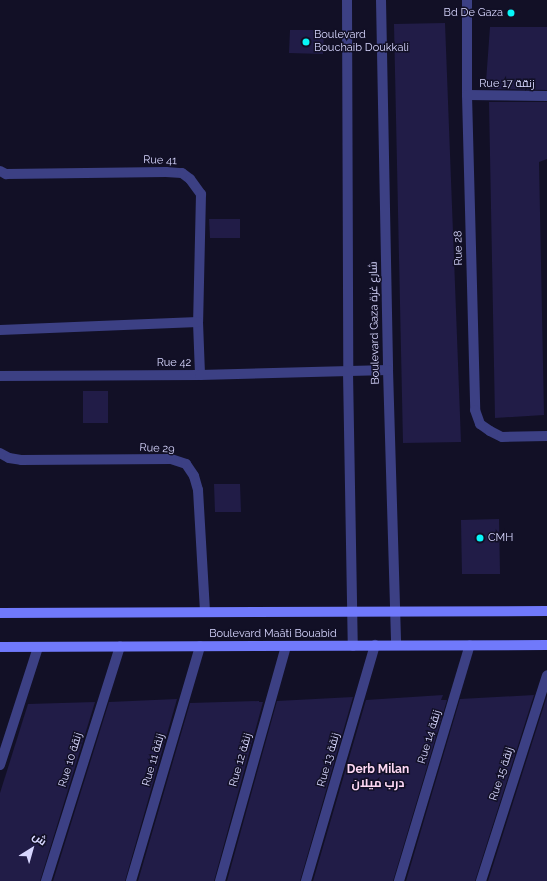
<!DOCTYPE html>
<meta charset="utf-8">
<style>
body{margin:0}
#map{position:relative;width:547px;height:881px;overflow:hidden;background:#121026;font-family:Raleway,Cairo,sans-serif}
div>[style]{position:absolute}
.building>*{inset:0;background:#211c47}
.street>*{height:10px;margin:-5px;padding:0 5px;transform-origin:5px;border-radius:5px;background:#3c4084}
.secondary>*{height:10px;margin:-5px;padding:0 5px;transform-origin:5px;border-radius:5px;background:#7079fb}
.dots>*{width:11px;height:11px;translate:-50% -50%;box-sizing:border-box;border:2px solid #121026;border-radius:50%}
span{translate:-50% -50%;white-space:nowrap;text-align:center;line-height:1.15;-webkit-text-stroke:3px #121026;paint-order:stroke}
.poi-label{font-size:11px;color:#d7d6fe}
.right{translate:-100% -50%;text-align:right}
.left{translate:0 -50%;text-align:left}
.street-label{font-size:11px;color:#d7d6fe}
.neighbourhood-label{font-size:12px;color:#fed8f4;font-weight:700}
.north{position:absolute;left:12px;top:829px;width:40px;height:40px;-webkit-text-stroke:3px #121026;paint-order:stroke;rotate:37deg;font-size:11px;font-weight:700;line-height:16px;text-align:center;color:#d7d6fe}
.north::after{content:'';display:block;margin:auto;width:14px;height:18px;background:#d7d6fe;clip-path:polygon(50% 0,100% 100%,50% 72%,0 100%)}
</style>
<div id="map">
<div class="building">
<i style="clip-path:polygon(445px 23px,461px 442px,403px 443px,394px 24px)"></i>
<i style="clip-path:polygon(490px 27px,547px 27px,547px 90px,489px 89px,489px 82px,486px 82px)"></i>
<i style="clip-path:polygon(290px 30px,324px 30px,323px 54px,289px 53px)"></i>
<i style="clip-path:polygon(489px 102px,547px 102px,547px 159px,539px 162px,544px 415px,495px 418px)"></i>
<i style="clip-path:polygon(209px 219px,240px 219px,240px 238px,210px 238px)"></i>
<i style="clip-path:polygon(83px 391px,108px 391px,108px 423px,83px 423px)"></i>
<i style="clip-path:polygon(214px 484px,240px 484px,241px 512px,215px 512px)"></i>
<i style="clip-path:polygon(499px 519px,500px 574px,462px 574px,461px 520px)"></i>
<i style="clip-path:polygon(443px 695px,441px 700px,447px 700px,393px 881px,313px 881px,366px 700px)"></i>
<i style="clip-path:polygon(534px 695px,475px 881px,406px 881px,460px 699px)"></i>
<i style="clip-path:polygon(547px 696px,547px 881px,488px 881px)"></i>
<i style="clip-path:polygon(353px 697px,300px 881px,227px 881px,277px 701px)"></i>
<i style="clip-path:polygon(177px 699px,125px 881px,53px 881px,109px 702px)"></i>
<i style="clip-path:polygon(259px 701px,259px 702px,263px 702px,214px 881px,138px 881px,190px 703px)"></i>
<i style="clip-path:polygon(95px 702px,40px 881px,0 881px,0 793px,28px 704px)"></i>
</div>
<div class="street">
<i style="left:347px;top:0;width:372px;rotate:89.8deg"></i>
<i style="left:348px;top:372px;width:274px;rotate:89deg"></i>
<i style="left:381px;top:0;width:370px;rotate:88.9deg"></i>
<i style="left:388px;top:370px;width:275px;rotate:88.3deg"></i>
<i style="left:467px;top:0;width:95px;rotate:90deg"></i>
<i style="left:467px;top:95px;width:315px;rotate:88.5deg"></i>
<i style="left:475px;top:410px;width:15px;rotate:70deg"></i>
<i style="left:480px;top:424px;width:12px;rotate:35deg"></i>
<i style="left:490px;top:431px;width:13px;rotate:27deg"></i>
<i style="left:502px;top:437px;width:45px;rotate:-1.3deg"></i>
<i style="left:467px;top:95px;width:80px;rotate:0.7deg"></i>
<i style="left:0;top:171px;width:7px;rotate:27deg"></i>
<i style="left:6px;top:174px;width:160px;rotate:-0.7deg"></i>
<i style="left:166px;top:172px;width:16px;rotate:4deg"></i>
<i style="left:182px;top:173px;width:10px;rotate:37deg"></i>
<i style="left:190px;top:179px;width:19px;rotate:54deg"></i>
<i style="left:201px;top:194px;width:128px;rotate:91.3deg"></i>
<i style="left:198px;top:322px;width:53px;rotate:87.8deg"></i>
<i style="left:0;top:330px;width:198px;rotate:-2.3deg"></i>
<i style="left:0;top:376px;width:200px;rotate:-0.3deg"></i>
<i style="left:200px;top:375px;width:188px;rotate:-1.5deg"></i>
<i style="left:0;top:453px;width:10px;rotate:29deg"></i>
<i style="left:9px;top:458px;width:12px;rotate:9deg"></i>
<i style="left:21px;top:460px;width:150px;rotate:-0.4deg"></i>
<i style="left:171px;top:459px;width:16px;rotate:18deg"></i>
<i style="left:186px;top:464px;width:14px;rotate:56deg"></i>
<i style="left:194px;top:476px;width:15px;rotate:74deg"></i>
<i style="left:198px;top:490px;width:122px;rotate:86.7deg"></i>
<i style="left:0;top:765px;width:124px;rotate:-72.1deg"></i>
<i style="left:46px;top:881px;width:246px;rotate:-72.5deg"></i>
<i style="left:131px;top:881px;width:245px;rotate:-73.6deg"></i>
<i style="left:220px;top:881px;width:244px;rotate:-74.3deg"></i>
<i style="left:306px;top:881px;width:246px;rotate:-73.7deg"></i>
<i style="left:399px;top:881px;width:246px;rotate:-73.3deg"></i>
<i style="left:481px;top:881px;width:216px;rotate:-72.2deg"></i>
</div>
<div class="secondary">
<i style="left:0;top:613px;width:547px;rotate:-0.21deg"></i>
<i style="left:0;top:647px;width:547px;rotate:-0.21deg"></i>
</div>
<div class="dots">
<i style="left:511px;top:13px;background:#07f7f9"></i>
<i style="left:306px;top:42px;background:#07f7f9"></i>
<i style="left:480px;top:538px;background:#07f7f9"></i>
</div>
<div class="poi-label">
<span class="right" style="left:503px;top:13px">Bd De Gaza</span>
<span class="left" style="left:314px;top:42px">Boulevard<br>Bouchaib Doukkali</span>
<span class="left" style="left:488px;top:538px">CMH</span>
</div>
<div class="street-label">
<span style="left:507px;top:84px">Rue 17 زنقة</span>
<span style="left:160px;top:161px;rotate:2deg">Rue 41</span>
<span style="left:459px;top:248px;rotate:-91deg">Rue 28</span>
<span style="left:375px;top:323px;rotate:-91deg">Boulevard Gaza شارع غزة</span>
<span style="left:174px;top:363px">Rue 42</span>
<span style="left:157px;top:449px;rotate:3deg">Rue 29</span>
<span style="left:273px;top:634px">Boulevard Maâti Bouabid</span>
<span style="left:430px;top:737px;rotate:-73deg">Rue 14 زنقة</span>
<span style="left:71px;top:760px;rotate:-73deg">Rue 10 زنقة</span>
<span style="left:154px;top:760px;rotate:-74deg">Rue 11 زنقة</span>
<span style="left:241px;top:760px;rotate:-74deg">Rue 12 زنقة</span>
<span style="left:329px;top:760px;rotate:-74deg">Rue 13 زنقة</span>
<span style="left:502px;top:774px;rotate:-72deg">Rue 15 زنقة</span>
</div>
<div class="neighbourhood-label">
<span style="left:378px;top:777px">Derb Milan<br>درب ميلان</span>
</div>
<div class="north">ش</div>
</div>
